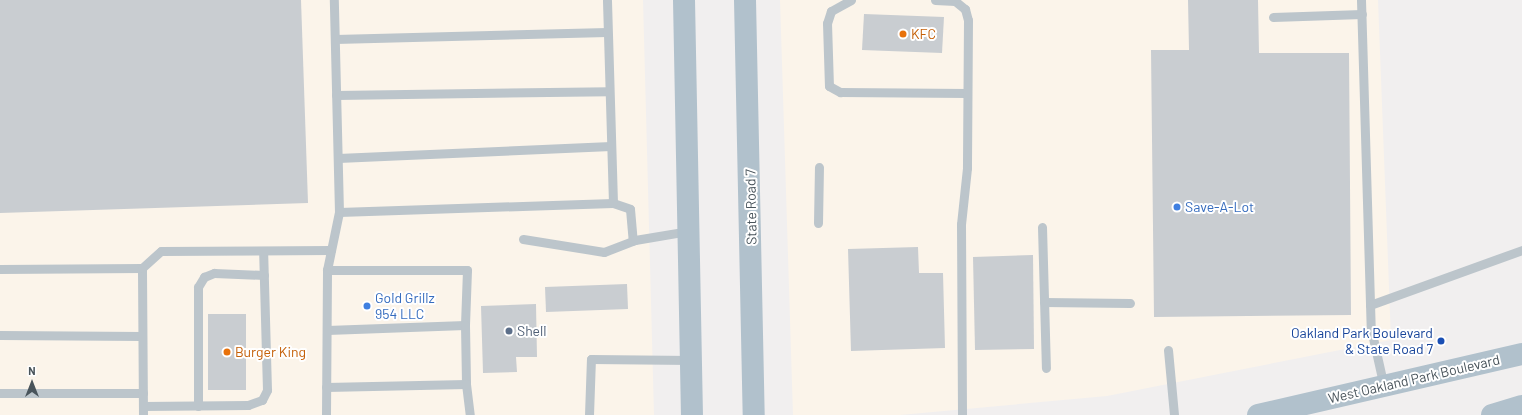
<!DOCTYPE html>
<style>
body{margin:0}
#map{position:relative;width:1522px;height:415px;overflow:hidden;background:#f1efef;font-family:Barlow,sans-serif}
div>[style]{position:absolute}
.commercial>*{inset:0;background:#fbf4ea}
.building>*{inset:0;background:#c9cdd1}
.service>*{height:9px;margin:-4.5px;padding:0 4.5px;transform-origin:4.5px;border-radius:4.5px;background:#bcc5cb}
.primary>*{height:22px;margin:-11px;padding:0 11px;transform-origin:11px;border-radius:11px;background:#b1c1cc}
.dots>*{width:11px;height:11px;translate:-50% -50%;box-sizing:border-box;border:2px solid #fff;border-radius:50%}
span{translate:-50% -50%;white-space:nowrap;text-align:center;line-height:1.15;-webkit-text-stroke:4px #fff;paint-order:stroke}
.food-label{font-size:14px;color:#c56008}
.left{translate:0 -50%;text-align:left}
.street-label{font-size:14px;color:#49545b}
.shop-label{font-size:14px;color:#366cbe}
.service-label{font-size:14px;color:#4e5e75}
.transit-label{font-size:14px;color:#164399}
.right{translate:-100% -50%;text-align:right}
.north{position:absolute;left:12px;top:363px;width:40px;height:40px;-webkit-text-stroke:3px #fff;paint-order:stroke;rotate:0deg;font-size:11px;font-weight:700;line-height:16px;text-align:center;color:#49545b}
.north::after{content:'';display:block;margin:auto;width:14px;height:18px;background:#49545b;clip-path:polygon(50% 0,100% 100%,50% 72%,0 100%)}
</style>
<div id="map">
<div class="commercial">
<i style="clip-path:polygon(0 0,643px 0,654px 415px,0 415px)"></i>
<i style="clip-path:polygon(780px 0,1378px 0,1391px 340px,1107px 396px,900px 415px,793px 415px)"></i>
</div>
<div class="building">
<i style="clip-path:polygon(0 0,301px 0,308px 203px,0 213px)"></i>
<i style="clip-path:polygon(1188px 0,1258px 0,1259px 53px,1349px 53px,1351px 315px,1154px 317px,1151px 50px,1189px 50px)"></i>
<i style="clip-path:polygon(864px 14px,944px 17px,942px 53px,862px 50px)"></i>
<i style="clip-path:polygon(918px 247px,919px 273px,943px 273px,945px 348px,851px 351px,848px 249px)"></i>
<i style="clip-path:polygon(1033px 255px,1034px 349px,975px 350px,973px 257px)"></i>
<i style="clip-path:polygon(627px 284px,628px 309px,546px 312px,545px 287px)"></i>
<i style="clip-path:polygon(536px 304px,537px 357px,516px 357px,517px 372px,483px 373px,481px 306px)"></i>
<i style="clip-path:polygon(208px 314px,246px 314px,246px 390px,208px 390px)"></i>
</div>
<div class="service">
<i style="left:851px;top:0;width:23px;rotate:151deg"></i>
<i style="left:831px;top:11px;width:13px;rotate:108deg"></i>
<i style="left:827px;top:23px;width:63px;rotate:88.2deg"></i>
<i style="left:829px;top:86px;width:13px;rotate:29deg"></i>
<i style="left:840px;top:92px;width:127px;rotate:0.5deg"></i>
<i style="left:935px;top:0;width:20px;rotate:3deg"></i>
<i style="left:955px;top:1px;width:13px;rotate:39deg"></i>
<i style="left:965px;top:9px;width:11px;rotate:75deg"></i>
<i style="left:968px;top:20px;width:148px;rotate:90.4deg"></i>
<i style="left:967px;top:168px;width:56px;rotate:96.1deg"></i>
<i style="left:961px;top:224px;width:191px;rotate:89.7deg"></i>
<i style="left:1361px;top:0;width:329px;rotate:88.3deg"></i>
<i style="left:1371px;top:329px;width:59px;rotate:77.4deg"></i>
<i style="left:1273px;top:17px;width:89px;rotate:-1.9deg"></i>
<i style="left:335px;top:39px;width:272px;rotate:-1.5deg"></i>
<i style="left:336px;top:95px;width:273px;rotate:-0.8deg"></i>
<i style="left:338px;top:158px;width:273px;rotate:-2.5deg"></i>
<i style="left:613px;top:203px;width:18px;rotate:19deg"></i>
<i style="left:630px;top:209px;width:32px;rotate:85deg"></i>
<i style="left:339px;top:212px;width:274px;rotate:-1.9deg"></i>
<i style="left:613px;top:203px;width:203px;rotate:-91.7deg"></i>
<i style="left:818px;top:223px;width:56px;rotate:-89deg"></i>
<i style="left:1042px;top:227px;width:141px;rotate:88.4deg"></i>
<i style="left:523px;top:239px;width:82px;rotate:9.1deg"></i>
<i style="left:604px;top:252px;width:33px;rotate:-21deg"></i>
<i style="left:635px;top:240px;width:55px;rotate:-9.5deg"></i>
<i style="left:0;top:269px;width:142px;rotate:-0.4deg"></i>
<i style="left:327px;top:270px;width:140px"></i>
<i style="left:467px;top:270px;width:55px;rotate:92.1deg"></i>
<i style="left:1044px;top:302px;width:86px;rotate:0.7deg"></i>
<i style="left:1370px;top:305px;width:162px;rotate:-19.9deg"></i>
<i style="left:327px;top:330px;width:138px;rotate:-2.1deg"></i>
<i style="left:465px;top:325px;width:59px;rotate:89deg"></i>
<i style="left:0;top:335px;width:142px;rotate:0.4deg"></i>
<i style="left:1168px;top:350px;width:65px;rotate:84.7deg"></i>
<i style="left:326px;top:387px;width:140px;rotate:-1.2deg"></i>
<i style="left:466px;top:384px;width:31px;rotate:83deg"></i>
<i style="left:0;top:393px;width:143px"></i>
<i style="left:143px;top:406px;width:105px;rotate:-0.5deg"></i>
<i style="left:248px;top:405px;width:15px;rotate:-20deg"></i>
<i style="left:262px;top:400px;width:11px;rotate:-63deg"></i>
<i style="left:267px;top:390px;width:139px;rotate:-91.6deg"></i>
<i style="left:198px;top:406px;width:119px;rotate:-90deg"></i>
<i style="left:198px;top:287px;width:12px;rotate:-59deg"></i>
<i style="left:204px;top:277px;width:11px;rotate:-22deg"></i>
<i style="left:214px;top:273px;width:50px;rotate:2.3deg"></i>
<i style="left:143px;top:415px;width:147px;rotate:-90.4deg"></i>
<i style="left:142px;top:268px;width:25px;rotate:-42deg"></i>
<i style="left:161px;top:251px;width:170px;rotate:-0.3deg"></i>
<i style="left:326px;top:415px;width:145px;rotate:-89.6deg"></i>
<i style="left:327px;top:270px;width:59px;rotate:-78.3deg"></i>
<i style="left:339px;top:212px;width:212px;rotate:-91.4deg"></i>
<i style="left:589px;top:415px;width:56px;rotate:-88deg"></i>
<i style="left:591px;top:359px;width:100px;rotate:0.6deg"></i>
</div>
<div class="primary">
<i style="left:684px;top:0;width:415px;rotate:88.9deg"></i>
<i style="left:745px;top:0;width:415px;rotate:88.8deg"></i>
<i style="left:1258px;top:415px;width:271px;rotate:-13deg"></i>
<i style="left:1492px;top:415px;width:31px;rotate:-17deg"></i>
</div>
<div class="dots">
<i style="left:903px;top:34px;background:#e8710a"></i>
<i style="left:1177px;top:207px;background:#3f7fe0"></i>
<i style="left:367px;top:306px;background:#3f7fe0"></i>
<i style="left:509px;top:331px;background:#5c6f8a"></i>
<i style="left:1441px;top:341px;background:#1a4fb4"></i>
<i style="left:227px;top:352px;background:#e8710a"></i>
</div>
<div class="food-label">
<span class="left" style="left:911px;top:34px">KFC</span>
<span class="left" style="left:235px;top:352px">Burger King</span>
</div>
<div class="street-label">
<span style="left:751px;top:207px;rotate:-91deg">State Road 7</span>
<span style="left:1414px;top:379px;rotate:-13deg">West Oakland Park Boulevard</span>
</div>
<div class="shop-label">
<span class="left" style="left:1185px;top:207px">Save-A-Lot</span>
<span class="left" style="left:375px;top:306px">Gold Grillz<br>954 LLC</span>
</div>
<div class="service-label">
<span class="left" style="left:517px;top:331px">Shell</span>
</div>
<div class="transit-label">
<span class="right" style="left:1433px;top:341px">Oakland Park Boulevard<br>&amp; State Road 7</span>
</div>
<div class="north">N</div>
</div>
